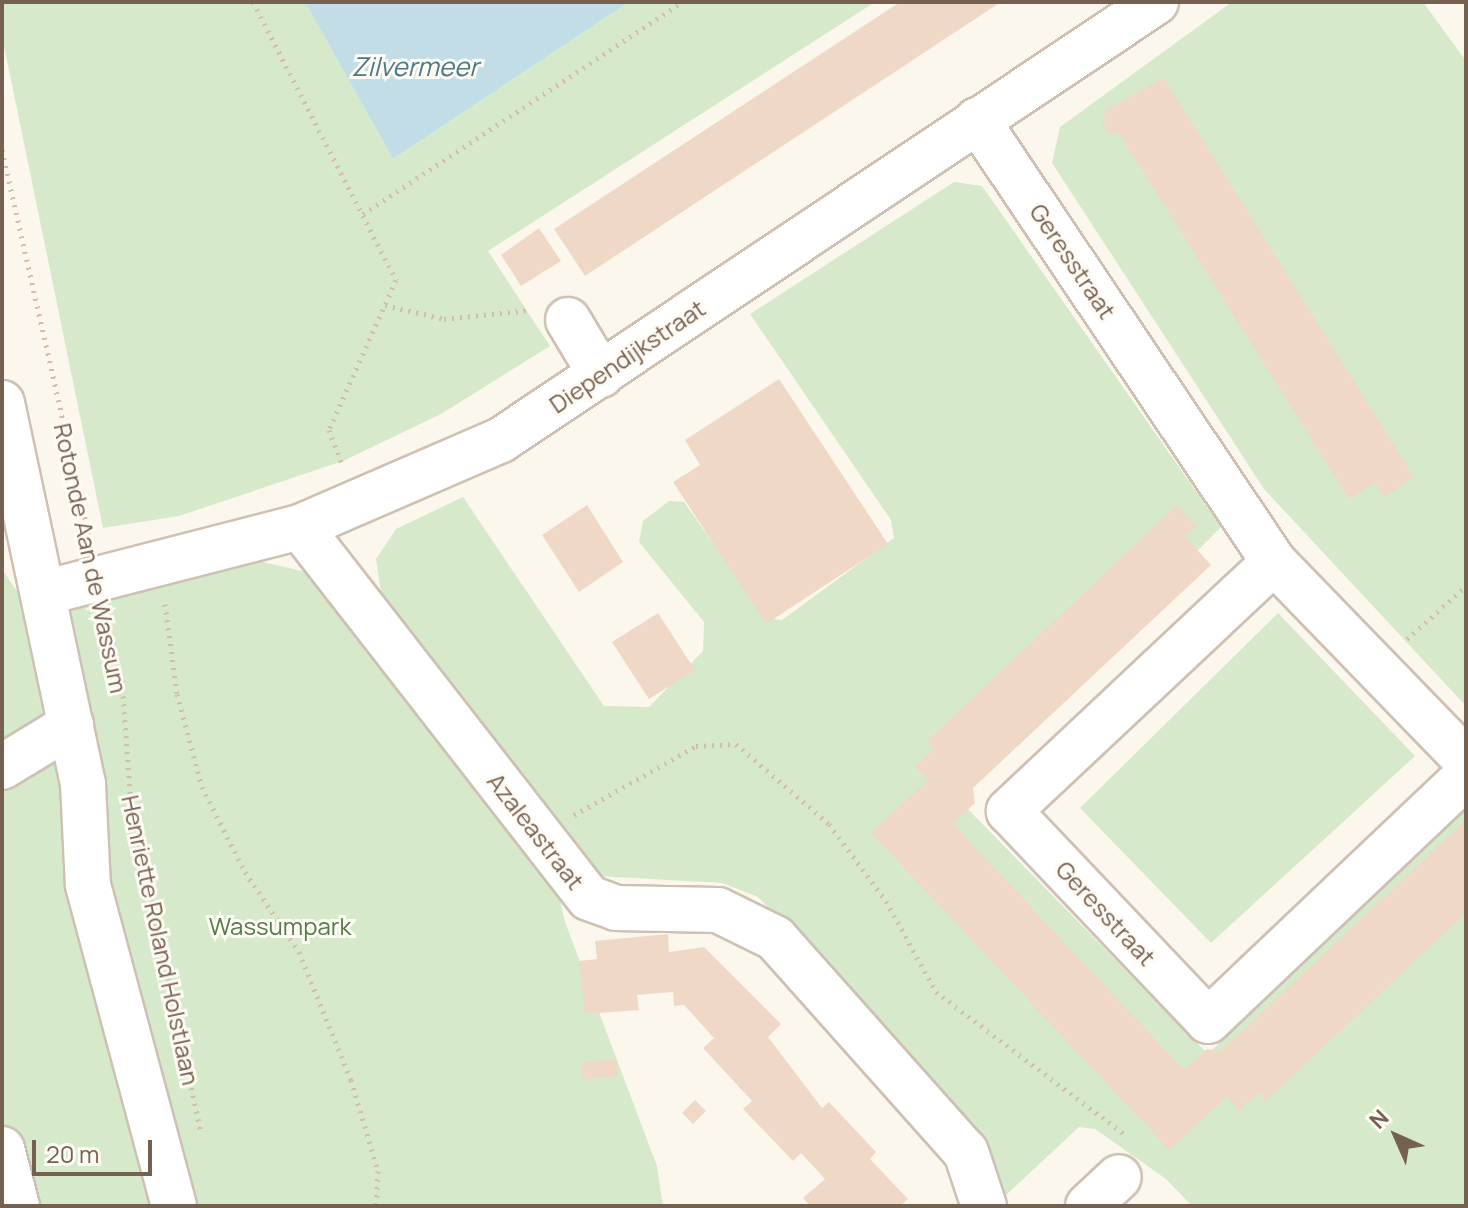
<!DOCTYPE html>
<style>
body{margin:0}
#map{position:relative;width:1468px;height:1208px;overflow:hidden;background:#fcf7ed;font-family:Manrope,sans-serif}
div>[style]{position:absolute}
.green>*{inset:0;background:#d6e9cb}
.water>*{inset:0;background:#c2dde5}
.building>*{inset:0;background:#efd9c6}
.path>*{height:5px;margin-top:-2.5px;transform-origin:0;background:repeating-linear-gradient(90deg,#d5bda9 0 2px,transparent 0 8px)}
.roads{filter:drop-shadow(2px 0 #cec0b2) drop-shadow(-2px 0 #cec0b2) drop-shadow(0 2px #cec0b2) drop-shadow(0 -2px #cec0b2)}
.minor>*{height:44px;margin:-22px;padding:0 22px;transform-origin:22px;border-radius:22px;background:#fff}
span{translate:-50% -50%;white-space:nowrap;text-align:center;line-height:1.15;-webkit-text-stroke:6px #fefbf4;paint-order:stroke}
.street-label{font-size:24px;color:#766050}
.park-label{font-size:24px;color:#547b49}
.water-label{font-size:26px;color:#4b7a87;font-style:italic}
.frame{position:absolute;inset:0;border:4px solid #766050;pointer-events:none}
.north{position:absolute;left:1356px;top:1096px;width:80px;height:80px;-webkit-text-stroke:6px #fefbf4;paint-order:stroke;rotate:315deg;font-size:22px;font-weight:700;line-height:32px;text-align:center;color:#766050}
.north::after{content:'';display:block;margin:auto;width:28px;height:36px;background:#766050;clip-path:polygon(50% 0,100% 100%,50% 72%,0 100%)}
.scale{position:absolute;left:32px;top:1140px;width:120px;height:36px;box-sizing:border-box;border:4px solid #766050;border-top:0;padding-left:10px;font-size:24px;line-height:28px;white-space:nowrap;color:#766050;-webkit-text-stroke:6px #fefbf4;paint-order:stroke}
</style>
<div id="map">
<div class="green">
<i style="clip-path:polygon(2px 2px,305px 2px,393px 159px,629px 2px,875px 2px,488px 251px,550px 346px,441px 414px,343px 461px,179px 516px,103px 528px,2px 36px)"></i>
<i style="clip-path:polygon(1232px 2px,1423px 2px,1466px 61px,1466px 706px,1264px 489px,1052px 163px,1060px 127px)"></i>
<i style="clip-path:polygon(954px 182px,982px 186px,1221px 527px,955px 796px,1208px 1054px,1466px 802px,1466px 1206px,1192px 1206px,1166px 1179px,1095px 1129px,1079px 1127px,1006px 1195px,983px 1176px,878px 1019px,758px 897px,722px 883px,597px 876px,541px 816px,565px 922px,657px 1166px,663px 1206px,2px 1206px,2px 569px,25px 603px,188px 545px,342px 580px,456px 693px,381px 592px,376px 559px,396px 529px,463px 497px,604px 706px,649px 707px,703px 651px,704px 622px,639px 542px,643px 521px,669px 501px,684px 502px,766px 618px,782px 620px,894px 538px,891px 520px,750px 314px)"></i>
<i style="clip-path:polygon(1278px 613px,1415px 756px,1211px 943px,1080px 808px)"></i>
</div>
<div class="water">
<i style="clip-path:polygon(305px 2px,629px 2px,393px 159px)"></i>
</div>
<div class="building">
<i style="clip-path:polygon(900px 2px,1001px 2px,585px 276px,554px 229px)"></i>
<i style="clip-path:polygon(1164px 78px,1414px 477px,1384px 497px,1375px 483px,1349px 499px,1118px 132px,1111px 136px,1102px 123px,1106px 110px)"></i>
<i style="clip-path:polygon(539px 228px,561px 261px,521px 286px,501px 255px)"></i>
<i style="clip-path:polygon(779px 379px,888px 544px,766px 624px,673px 482px,700px 465px,685px 440px)"></i>
<i style="clip-path:polygon(587px 505px,623px 562px,579px 592px,542px 535px)"></i>
<i style="clip-path:polygon(1177px 505px,1196px 526px,1185px 536px,1211px 565px,973px 788px,975px 803px,953px 824px,1184px 1070px,1207px 1049px,1221px 1051px,1466px 820px,1466px 913px,1266px 1101px,1258px 1093px,1239px 1111px,1227px 1097px,1169px 1150px,871px 833px,929px 779px,914px 767px,934px 749px,927px 741px)"></i>
<i style="clip-path:polygon(658px 613px,695px 670px,649px 699px,612px 642px)"></i>
<i style="clip-path:polygon(668px 934px,669px 952px,704px 947px,781px 1024px,768px 1037px,822px 1108px,829px 1102px,876px 1152px,870px 1159px,908px 1199px,900px 1206px,810px 1206px,803px 1198px,825px 1179px,801px 1153px,793px 1161px,743px 1109px,752px 1101px,703px 1048px,714px 1038px,684px 1005px,674px 1006px,673px 992px,637px 995px,639px 1010px,585px 1014px,579px 961px,597px 959px,595px 941px)"></i>
<i style="clip-path:polygon(616px 1059px,618px 1076px,583px 1080px,581px 1063px)"></i>
<i style="clip-path:polygon(695px 1100px,706px 1111px,693px 1124px,682px 1113px)"></i>
</div>
<div class="path">
<i style="left:253px;top:2px;width:313px;rotate:62.8deg"></i>
<i style="left:396px;top:280px;width:164px;rotate:114.1deg"></i>
<i style="left:329px;top:430px;width:39px;rotate:69deg"></i>
<i style="left:2px;top:150px;width:399px;rotate:77.3deg"></i>
<i style="left:363px;top:214px;width:383px;rotate:-33.6deg"></i>
<i style="left:385px;top:305px;width:61px;rotate:13.3deg"></i>
<i style="left:444px;top:319px;width:86px;rotate:-6deg"></i>
<i style="left:165px;top:604px;width:91px;rotate:82.4deg"></i>
<i style="left:177px;top:694px;width:96px;rotate:75deg"></i>
<i style="left:202px;top:787px;width:95px;rotate:63.2deg"></i>
<i style="left:245px;top:872px;width:97px;rotate:56deg"></i>
<i style="left:299px;top:952px;width:138px;rotate:67.9deg"></i>
<i style="left:351px;top:1080px;width:95px;rotate:73.5deg"></i>
<i style="left:378px;top:1171px;width:35px;rotate:93deg"></i>
<i style="left:108px;top:619px;width:63px;rotate:77.1deg"></i>
<i style="left:122px;top:680px;width:126px;rotate:85.9deg"></i>
<i style="left:131px;top:806px;width:333px;rotate:77.9deg"></i>
<i style="left:1407px;top:639px;width:79px;rotate:-41.9deg"></i>
<i style="left:574px;top:815px;width:140px;rotate:-29.5deg"></i>
<i style="left:696px;top:746px;width:40px;rotate:-2.9deg"></i>
<i style="left:736px;top:744px;width:123px;rotate:40.7deg"></i>
<i style="left:829px;top:824px;width:96px;rotate:53.5deg"></i>
<i style="left:886px;top:901px;width:104px;rotate:61.2deg"></i>
<i style="left:936px;top:992px;width:238px;rotate:37deg"></i>
</div>
<div class="roads">
<div class="minor">
<i style="left:977px;top:120px;width:533px;rotate:56.1deg"></i>
<i style="left:1274px;top:562px;width:276px;rotate:45.9deg"></i>
<i style="left:568px;top:320px;width:64px;rotate:59deg"></i>
<i style="left:2px;top:403px;width:390px;rotate:78deg"></i>
<i style="left:83px;top:784px;width:101px;rotate:87.2deg"></i>
<i style="left:88px;top:885px;width:332px;rotate:75deg"></i>
<i style="left:300px;top:527px;width:470px;rotate:52.1deg"></i>
<i style="left:589px;top:898px;width:29px;rotate:20deg"></i>
<i style="left:616px;top:908px;width:102px;rotate:1.1deg"></i>
<i style="left:718px;top:910px;width:64px;rotate:26.2deg"></i>
<i style="left:775px;top:938px;width:287px;rotate:48.3deg"></i>
<i style="left:966px;top:1152px;width:57px;rotate:71.6deg"></i>
<i style="left:1274px;top:562px;width:364px;rotate:136.8deg"></i>
<i style="left:1009px;top:811px;width:289px;rotate:46.5deg"></i>
<i style="left:1208px;top:1021px;width:356px;rotate:-43.5deg"></i>
<i style="left:43px;top:593px;width:265px;rotate:-14.4deg"></i>
<i style="left:300px;top:527px;width:219px;rotate:-23.4deg"></i>
<i style="left:501px;top:440px;width:788px;rotate:-33.77deg"></i>
<i style="left:2px;top:767px;width:81px;rotate:-31.3deg"></i>
<i style="left:2px;top:1149px;width:59px;rotate:75.3deg"></i>
<i style="left:1088px;top:1206px;width:42px;rotate:-43.1deg"></i>
</div>
</div>
<div class="street-label">
<span style="left:1073px;top:261px;rotate:56deg">Geresstraat</span>
<span style="left:627px;top:356px;rotate:-34deg">Diependijkstraat</span>
<span style="left:91px;top:558px;rotate:78deg">Rotonde Aan de Wassum</span>
<span style="left:536px;top:831px;rotate:52deg">Azaleastraat</span>
<span style="left:1106px;top:913px;rotate:47deg">Geresstraat</span>
<span style="left:161px;top:940px;rotate:78deg">Henriette Roland Holstlaan</span>
</div>
<div class="park-label">
<span style="left:280px;top:926px">Wassumpark</span>
</div>
<div class="water-label">
<span style="left:415px;top:67px">Zilvermeer</span>
</div>
<div class="frame"></div>
<div class="north">N</div>
<div class="scale">20 m</div>
</div>
